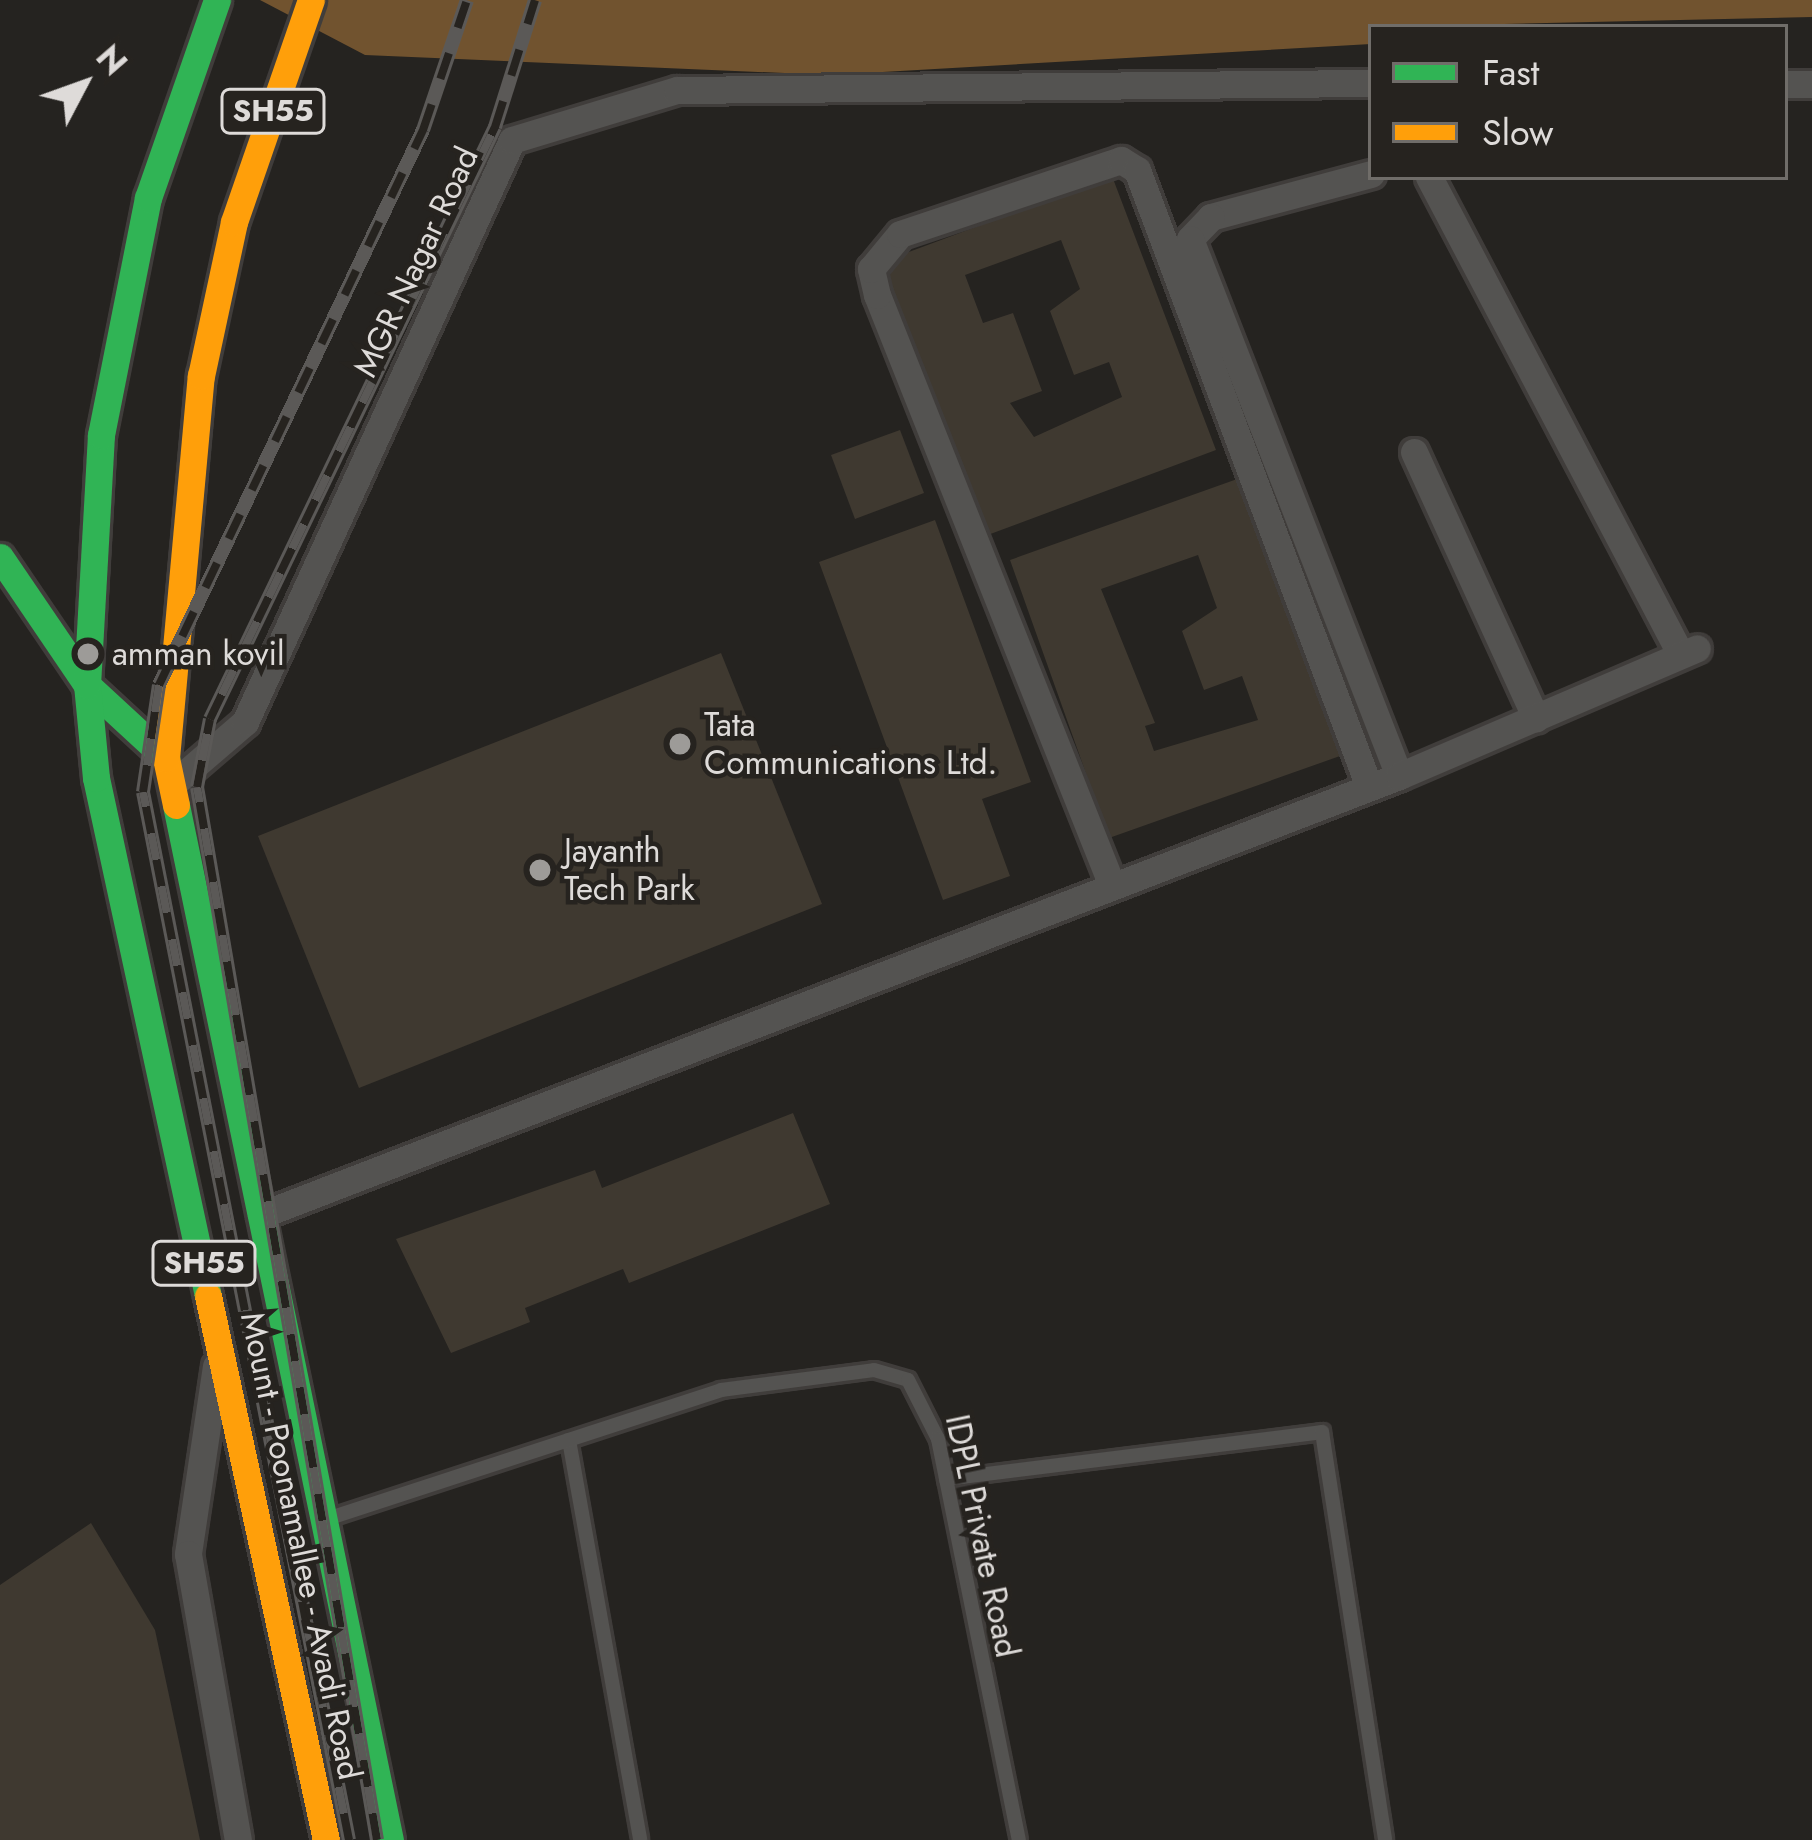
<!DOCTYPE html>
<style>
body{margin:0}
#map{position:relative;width:1812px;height:1840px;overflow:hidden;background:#252320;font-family:Jost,sans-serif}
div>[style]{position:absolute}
.water>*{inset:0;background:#71532f}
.building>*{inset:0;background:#3f3930}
.roads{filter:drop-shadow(3px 0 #403d3b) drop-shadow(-3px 0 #403d3b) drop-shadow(0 3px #403d3b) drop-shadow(0 -3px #403d3b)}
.lane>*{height:14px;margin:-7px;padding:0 7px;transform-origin:7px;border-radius:7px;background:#545351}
.street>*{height:27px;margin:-13.5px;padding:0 13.5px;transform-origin:13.5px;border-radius:13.5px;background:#545351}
.fast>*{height:27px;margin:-13.5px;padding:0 13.5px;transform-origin:13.5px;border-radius:13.5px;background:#30b455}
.slow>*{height:27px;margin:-13.5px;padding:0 13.5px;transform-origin:13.5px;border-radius:13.5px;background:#ff9f0a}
.rail>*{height:14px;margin-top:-7px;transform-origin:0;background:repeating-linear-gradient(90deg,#26231f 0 27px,#5b5957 0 54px);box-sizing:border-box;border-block:3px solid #5b5957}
.dots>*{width:33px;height:33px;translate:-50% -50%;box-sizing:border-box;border:6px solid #26231f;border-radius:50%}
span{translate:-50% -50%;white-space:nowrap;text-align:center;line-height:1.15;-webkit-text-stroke:9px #26231f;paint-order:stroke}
.shield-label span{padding:3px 9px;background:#26231f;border:3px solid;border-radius:9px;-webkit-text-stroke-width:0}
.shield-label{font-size:30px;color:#dedbd9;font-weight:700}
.street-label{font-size:33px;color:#dedbd9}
.poi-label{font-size:33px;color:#dedbd9}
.left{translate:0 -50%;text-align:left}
.legend{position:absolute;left:1368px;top:24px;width:420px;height:156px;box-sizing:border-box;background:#26231f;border:3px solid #706d69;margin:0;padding:15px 21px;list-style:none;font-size:36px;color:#dedbd9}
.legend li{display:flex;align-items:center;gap:24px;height:60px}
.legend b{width:60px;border:3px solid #706d69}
.north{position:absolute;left:24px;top:24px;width:120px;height:120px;-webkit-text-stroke:9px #26231f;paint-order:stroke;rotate:49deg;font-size:33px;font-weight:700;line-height:48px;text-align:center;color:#dedbd9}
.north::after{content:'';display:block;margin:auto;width:42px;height:54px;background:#dedbd9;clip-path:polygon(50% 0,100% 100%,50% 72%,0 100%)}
</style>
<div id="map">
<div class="water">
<i style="clip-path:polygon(260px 0,1812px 0,1812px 17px,1371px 27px,1371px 44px,830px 75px,365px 55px)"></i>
</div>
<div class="building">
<i style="clip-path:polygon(evenodd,1112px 176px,1216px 450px,985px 536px,882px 262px,1112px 176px,1061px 240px,1080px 289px,1050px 311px,1074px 375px,1109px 362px,1122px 397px,1034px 437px,1010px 403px,1042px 391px,1013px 313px,983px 323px,965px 275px,1061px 240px)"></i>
<i style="clip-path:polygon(900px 430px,924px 493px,855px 519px,831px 455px)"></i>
<i style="clip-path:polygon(evenodd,1240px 478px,1340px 756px,1109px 838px,1010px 560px,1240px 478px,1198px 555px,1217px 608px,1182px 631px,1204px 690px,1242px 676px,1258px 720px,1154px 751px,1145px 726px,1155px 723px,1101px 589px,1198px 555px)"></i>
<i style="clip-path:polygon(935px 520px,1031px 782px,982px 799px,1010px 876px,943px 900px,819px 562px)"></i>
<i style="clip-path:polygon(721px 653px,822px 904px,359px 1088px,258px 836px)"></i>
<i style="clip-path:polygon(793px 1113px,830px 1204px,629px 1283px,623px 1269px,525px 1308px,530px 1322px,451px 1353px,396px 1239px,595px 1170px,602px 1188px)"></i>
<i style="clip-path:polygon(91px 1523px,155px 1630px,200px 1840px,0 1840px,0 1585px)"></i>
</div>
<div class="roads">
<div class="lane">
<i style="left:569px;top:1440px;width:406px;rotate:79.9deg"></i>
<i style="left:946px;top:1479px;width:379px;rotate:-7.1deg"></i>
<i style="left:1322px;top:1432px;width:413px;rotate:81.2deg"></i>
<i style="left:333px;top:1517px;width:408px;rotate:-18.1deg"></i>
<i style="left:721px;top:1390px;width:154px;rotate:-7.4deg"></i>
<i style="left:874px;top:1370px;width:35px;rotate:16deg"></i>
<i style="left:908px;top:1380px;width:66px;rotate:63deg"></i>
<i style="left:938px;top:1439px;width:409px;rotate:78.6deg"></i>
</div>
<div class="street">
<i style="left:1785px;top:84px;width:27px"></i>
<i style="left:1371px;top:174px;width:166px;rotate:165deg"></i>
<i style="left:1211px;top:217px;width:30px;rotate:134deg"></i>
<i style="left:1190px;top:239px;width:576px;rotate:68.73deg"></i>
<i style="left:1429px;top:177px;width:540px;rotate:62.2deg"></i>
<i style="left:1414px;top:452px;width:293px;rotate:65.4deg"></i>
<i style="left:173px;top:784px;width:95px;rotate:-40.7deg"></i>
<i style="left:245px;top:722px;width:640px;rotate:-65.36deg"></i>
<i style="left:512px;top:140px;width:172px;rotate:-16.9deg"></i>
<i style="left:677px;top:90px;width:694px;rotate:-0.58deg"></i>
<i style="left:1111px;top:883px;width:633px;rotate:-111.7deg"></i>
<i style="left:877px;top:295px;width:27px;rotate:-103deg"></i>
<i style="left:871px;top:269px;width:45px;rotate:-50.4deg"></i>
<i style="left:900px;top:234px;width:233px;rotate:-18.5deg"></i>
<i style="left:1121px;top:160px;width:19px;rotate:32deg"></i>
<i style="left:1137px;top:170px;width:656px;rotate:69.38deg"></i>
<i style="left:261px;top:1215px;width:1220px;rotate:-21.09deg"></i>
<i style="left:1399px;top:776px;width:324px;rotate:-23.2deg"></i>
<i style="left:216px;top:1366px;width:190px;rotate:98.5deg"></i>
<i style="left:188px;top:1554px;width:290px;rotate:80.1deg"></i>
</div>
<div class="fast">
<i style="left:0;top:557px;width:155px;rotate:55.8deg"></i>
<i style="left:87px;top:685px;width:108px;rotate:42.7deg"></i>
<i style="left:176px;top:805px;width:1057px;rotate:78.32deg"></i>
<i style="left:208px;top:1296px;width:530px;rotate:-102.2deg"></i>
<i style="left:96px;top:778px;width:93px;rotate:-95.5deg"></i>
<i style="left:87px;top:685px;width:250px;rotate:-86.8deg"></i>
<i style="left:101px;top:435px;width:242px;rotate:-78.8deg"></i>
<i style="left:148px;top:198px;width:210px;rotate:-70.8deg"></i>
</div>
<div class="slow">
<i style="left:176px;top:805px;width:48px;rotate:-102deg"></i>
<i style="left:166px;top:758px;width:384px;rotate:-84.8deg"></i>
<i style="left:201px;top:376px;width:157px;rotate:-77.9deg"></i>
<i style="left:234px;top:222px;width:235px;rotate:-70.9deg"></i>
<i style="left:208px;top:1296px;width:557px;rotate:77.76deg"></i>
</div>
</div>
<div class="rail">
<i style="left:349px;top:1840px;width:1068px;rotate:-101.12deg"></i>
<i style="left:143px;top:792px;width:108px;rotate:-81.5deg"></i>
<i style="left:159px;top:685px;width:615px;rotate:-64.56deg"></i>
<i style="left:423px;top:130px;width:137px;rotate:-71.3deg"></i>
<i style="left:377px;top:1840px;width:1068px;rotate:-99.7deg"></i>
<i style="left:197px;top:787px;width:69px;rotate:-79.2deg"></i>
<i style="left:210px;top:719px;width:657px;rotate:-64.29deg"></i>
<i style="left:495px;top:127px;width:133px;rotate:-72.5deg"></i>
</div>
<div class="dots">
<i style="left:88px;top:654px;background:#9d9b98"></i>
<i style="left:680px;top:744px;background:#9d9b98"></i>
<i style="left:540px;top:870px;background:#9d9b98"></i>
</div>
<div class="shield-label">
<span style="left:273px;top:111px">SH55</span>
<span style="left:204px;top:1263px">SH55</span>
</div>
<div class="street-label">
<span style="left:416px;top:262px;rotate:-65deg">MGR Nagar Road</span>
<span style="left:982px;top:1536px;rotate:78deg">IDPL Private Road</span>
<span style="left:301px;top:1546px;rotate:78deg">Mount - Poonamallee - Avadi Road</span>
</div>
<div class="poi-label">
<span class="left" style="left:112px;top:654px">amman kovil</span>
<span class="left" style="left:704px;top:744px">Tata<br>Communications Ltd.</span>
<span class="left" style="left:564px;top:870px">Jayanth<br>Tech Park</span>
</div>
<ul class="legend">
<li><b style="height:15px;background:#30b455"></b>Fast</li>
<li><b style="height:15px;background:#ff9f0a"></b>Slow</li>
</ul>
<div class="north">N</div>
</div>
